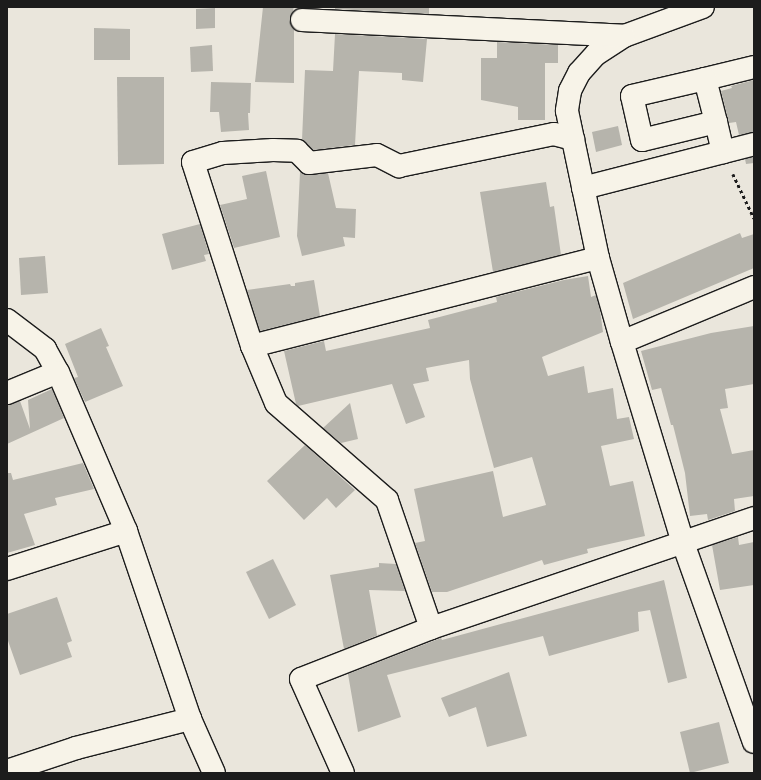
<!DOCTYPE html>
<style>
body{margin:0}
#map{position:relative;width:761px;height:780px;overflow:hidden;background:#eae6dc;font-family:"Indie Flower",sans-serif}
div>[style]{position:absolute}
.building>*{inset:0;background:#b6b4ac}
.path>*{height:2.5px;margin-top:-1.25px;transform-origin:0;background:repeating-linear-gradient(90deg,#1c1c1c 0 3px,transparent 0 6px)}
.roads{filter:drop-shadow(1px 0 #1c1c1c) drop-shadow(-1px 0 #1c1c1c) drop-shadow(0 1px #1c1c1c) drop-shadow(0 -1px #1c1c1c)}
.minor>*{height:22px;margin:-11px;padding:0 11px;transform-origin:11px;border-radius:11px;background:#f7f3e8}
span{translate:-50% -50%;white-space:nowrap;text-align:center;line-height:1.15;-webkit-text-stroke:3px #f7f3e8;paint-order:stroke}
.frame{position:absolute;inset:0;border:8px solid #1c1c1c;pointer-events:none}
</style>
<div id="map">
<div class="building">
<i style="clip-path:polygon(263px 7px,294px 7px,290px 20px,294px 29px,294px 83px,255px 82px)"></i>
<i style="clip-path:polygon(335px 7px,429px 7px,429px 14px,335px 9px)"></i>
<i style="clip-path:polygon(215px 8px,215px 28px,196px 29px,196px 9px)"></i>
<i style="clip-path:polygon(94px 28px,130px 29px,130px 60px,94px 60px)"></i>
<i style="clip-path:polygon(335px 34px,427px 39px,423px 82px,402px 80px,402px 73px,359px 71px,355px 145px,314px 150px,302px 140px,305px 70px,333px 71px)"></i>
<i style="clip-path:polygon(497px 42px,558px 45px,558px 63px,545px 63px,545px 120px,518px 120px,518px 107px,481px 100px,481px 58px,497px 58px)"></i>
<i style="clip-path:polygon(212px 45px,213px 71px,191px 72px,190px 47px)"></i>
<i style="clip-path:polygon(117px 77px,164px 77px,164px 164px,118px 165px)"></i>
<i style="clip-path:polygon(754px 80px,754px 132px,739px 135px,736px 122px,729px 123px,721px 91px,732px 88px,731px 86px)"></i>
<i style="clip-path:polygon(211px 82px,251px 83px,250px 113px,248px 113px,249px 130px,221px 132px,219px 112px,210px 112px)"></i>
<i style="clip-path:polygon(618px 126px,622px 145px,596px 152px,592px 132px)"></i>
<i style="clip-path:polygon(754px 157px,754px 163px,746px 164px,745px 159px)"></i>
<i style="clip-path:polygon(266px 171px,280px 237px,234px 248px,220px 205px,247px 199px,242px 176px)"></i>
<i style="clip-path:polygon(300px 172px,310px 175px,328px 173px,336px 208px,356px 209px,355px 238px,343px 237px,345px 246px,302px 256px,297px 236px)"></i>
<i style="clip-path:polygon(546px 182px,550px 207px,554px 206px,561px 255px,493px 272px,480px 192px)"></i>
<i style="clip-path:polygon(200px 224px,209px 254px,204px 255px,206px 261px,172px 270px,162px 234px)"></i>
<i style="clip-path:polygon(740px 233px,742px 238px,754px 234px,754px 268px,633px 319px,623px 283px)"></i>
<i style="clip-path:polygon(45px 256px,48px 293px,21px 295px,19px 258px)"></i>
<i style="clip-path:polygon(588px 276px,591px 297px,596px 295px,600px 310px,603px 332px,542px 357px,548px 376px,584px 366px,588px 393px,613px 388px,617px 419px,629px 417px,634px 439px,601px 446px,610px 486px,633px 481px,645px 536px,587px 549px,588px 553px,544px 565px,542px 560px,447px 592px,432px 592px,415px 543px,425px 541px,414px 489px,493px 471px,503px 517px,546px 505px,532px 457px,494px 468px,470px 379px,469px 360px,426px 368px,429px 381px,413px 384px,425px 417px,406px 424px,392px 384px,298px 406px,296px 404px,284px 351px,324px 341px,326px 351px,430px 328px,428px 320px,497px 302px,496px 297px,564px 280px)"></i>
<i style="clip-path:polygon(314px 280px,320px 316px,260px 331px,247px 290px,290px 284px,291px 286px,295px 286px,295px 283px)"></i>
<i style="clip-path:polygon(754px 326px,754px 384px,725px 389px,728px 408px,720px 409px,732px 454px,754px 450px,754px 496px,734px 499px,735px 511px,708px 520px,707px 514px,690px 516px,685px 473px,673px 425px,671px 425px,661px 388px,652px 390px,641px 351px,711px 333px)"></i>
<i style="clip-path:polygon(101px 328px,109px 346px,106px 347px,123px 386px,85px 402px,74px 378px,78px 377px,65px 344px)"></i>
<i style="clip-path:polygon(52px 389px,64px 418px,7px 444px,7px 405px,20px 401px,30px 429px,28px 400px)"></i>
<i style="clip-path:polygon(350px 403px,358px 439px,341px 443px,323px 428px)"></i>
<i style="clip-path:polygon(305px 445px,355px 490px,336px 508px,327px 498px,304px 520px,267px 481px)"></i>
<i style="clip-path:polygon(83px 463px,94px 489px,55px 498px,57px 505px,24px 514px,35px 545px,7px 553px,7px 473px,11px 473px,13px 480px)"></i>
<i style="clip-path:polygon(738px 537px,739px 545px,754px 542px,754px 585px,720px 590px,712px 545px)"></i>
<i style="clip-path:polygon(273px 559px,296px 605px,269px 619px,246px 572px)"></i>
<i style="clip-path:polygon(379px 563px,396px 564px,405px 591px,369px 590px,377px 635px,383px 633px,344px 649px,330px 575px,379px 567px)"></i>
<i style="clip-path:polygon(664px 580px,687px 678px,668px 683px,650px 610px,638px 612px,639px 631px,549px 656px,543px 636px,387px 675px,401px 717px,358px 732px,348px 674px,441px 638px,442px 640px)"></i>
<i style="clip-path:polygon(57px 597px,72px 641px,67px 643px,72px 657px,20px 675px,7px 638px,7px 614px)"></i>
<i style="clip-path:polygon(509px 672px,527px 736px,487px 747px,476px 707px,449px 717px,441px 698px)"></i>
<i style="clip-path:polygon(719px 722px,729px 763px,690px 773px,680px 732px)"></i>
</div>
<div class="path">
<i style="left:733px;top:174px;width:49px;rotate:64.5deg"></i>
</div>
<div class="roads">
<div class="minor">
<i style="left:703px;top:7px;width:84px;rotate:159.8deg"></i>
<i style="left:624px;top:36px;width:33px;rotate:147deg"></i>
<i style="left:596px;top:54px;width:25px;rotate:132deg"></i>
<i style="left:579px;top:73px;width:20px;rotate:117deg"></i>
<i style="left:570px;top:91px;width:20px;rotate:99deg"></i>
<i style="left:567px;top:111px;width:150px;rotate:78.1deg"></i>
<i style="left:598px;top:258px;width:87px;rotate:74.1deg"></i>
<i style="left:622px;top:342px;width:210px;rotate:73.1deg"></i>
<i style="left:683px;top:543px;width:211px;rotate:70.4deg"></i>
<i style="left:302px;top:20px;width:322px;rotate:2.8deg"></i>
<i style="left:705px;top:79px;width:50px;rotate:-13.8deg"></i>
<i style="left:716px;top:122px;width:76px;rotate:166.3deg"></i>
<i style="left:642px;top:140px;width:45px;rotate:-102.8deg"></i>
<i style="left:632px;top:96px;width:75px;rotate:-13.1deg"></i>
<i style="left:705px;top:79px;width:44px;rotate:75.7deg"></i>
<i style="left:716px;top:122px;width:31px;rotate:77deg"></i>
<i style="left:583px;top:188px;width:177px;rotate:-14.4deg"></i>
<i style="left:7px;top:320px;width:48px;rotate:37.3deg"></i>
<i style="left:45px;top:349px;width:26px;rotate:61deg"></i>
<i style="left:58px;top:372px;width:173px;rotate:66.8deg"></i>
<i style="left:126px;top:531px;width:199px;rotate:71.2deg"></i>
<i style="left:190px;top:719px;width:59px;rotate:66deg"></i>
<i style="left:622px;top:342px;width:143px;rotate:-22.6deg"></i>
<i style="left:252px;top:346px;width:357px;rotate:-14.3deg"></i>
<i style="left:7px;top:393px;width:55px;rotate:-22.4deg"></i>
<i style="left:7px;top:569px;width:125px;rotate:-17.7deg"></i>
<i style="left:431px;top:628px;width:135px;rotate:-109deg"></i>
<i style="left:387px;top:500px;width:147px;rotate:-138.9deg"></i>
<i style="left:276px;top:403px;width:62px;rotate:-112.8deg"></i>
<i style="left:252px;top:346px;width:193px;rotate:-107.8deg"></i>
<i style="left:193px;top:162px;width:31px;rotate:-17deg"></i>
<i style="left:223px;top:153px;width:50px;rotate:-3.4deg"></i>
<i style="left:273px;top:150px;width:24px;rotate:2deg"></i>
<i style="left:297px;top:151px;width:17px;rotate:45deg"></i>
<i style="left:309px;top:163px;width:68px;rotate:-6.7deg"></i>
<i style="left:377px;top:155px;width:25px;rotate:27deg"></i>
<i style="left:399px;top:166px;width:158px;rotate:-11.7deg"></i>
<i style="left:554px;top:134px;width:20px;rotate:15deg"></i>
<i style="left:7px;top:771px;width:73px;rotate:-18.4deg"></i>
<i style="left:76px;top:748px;width:118px;rotate:-14.3deg"></i>
<i style="left:343px;top:773px;width:103px;rotate:-114.1deg"></i>
<i style="left:301px;top:679px;width:140px;rotate:-21.4deg"></i>
<i style="left:431px;top:628px;width:341px;rotate:-18.8deg"></i>
</div>
</div>
<div class="frame"></div>
</div>
